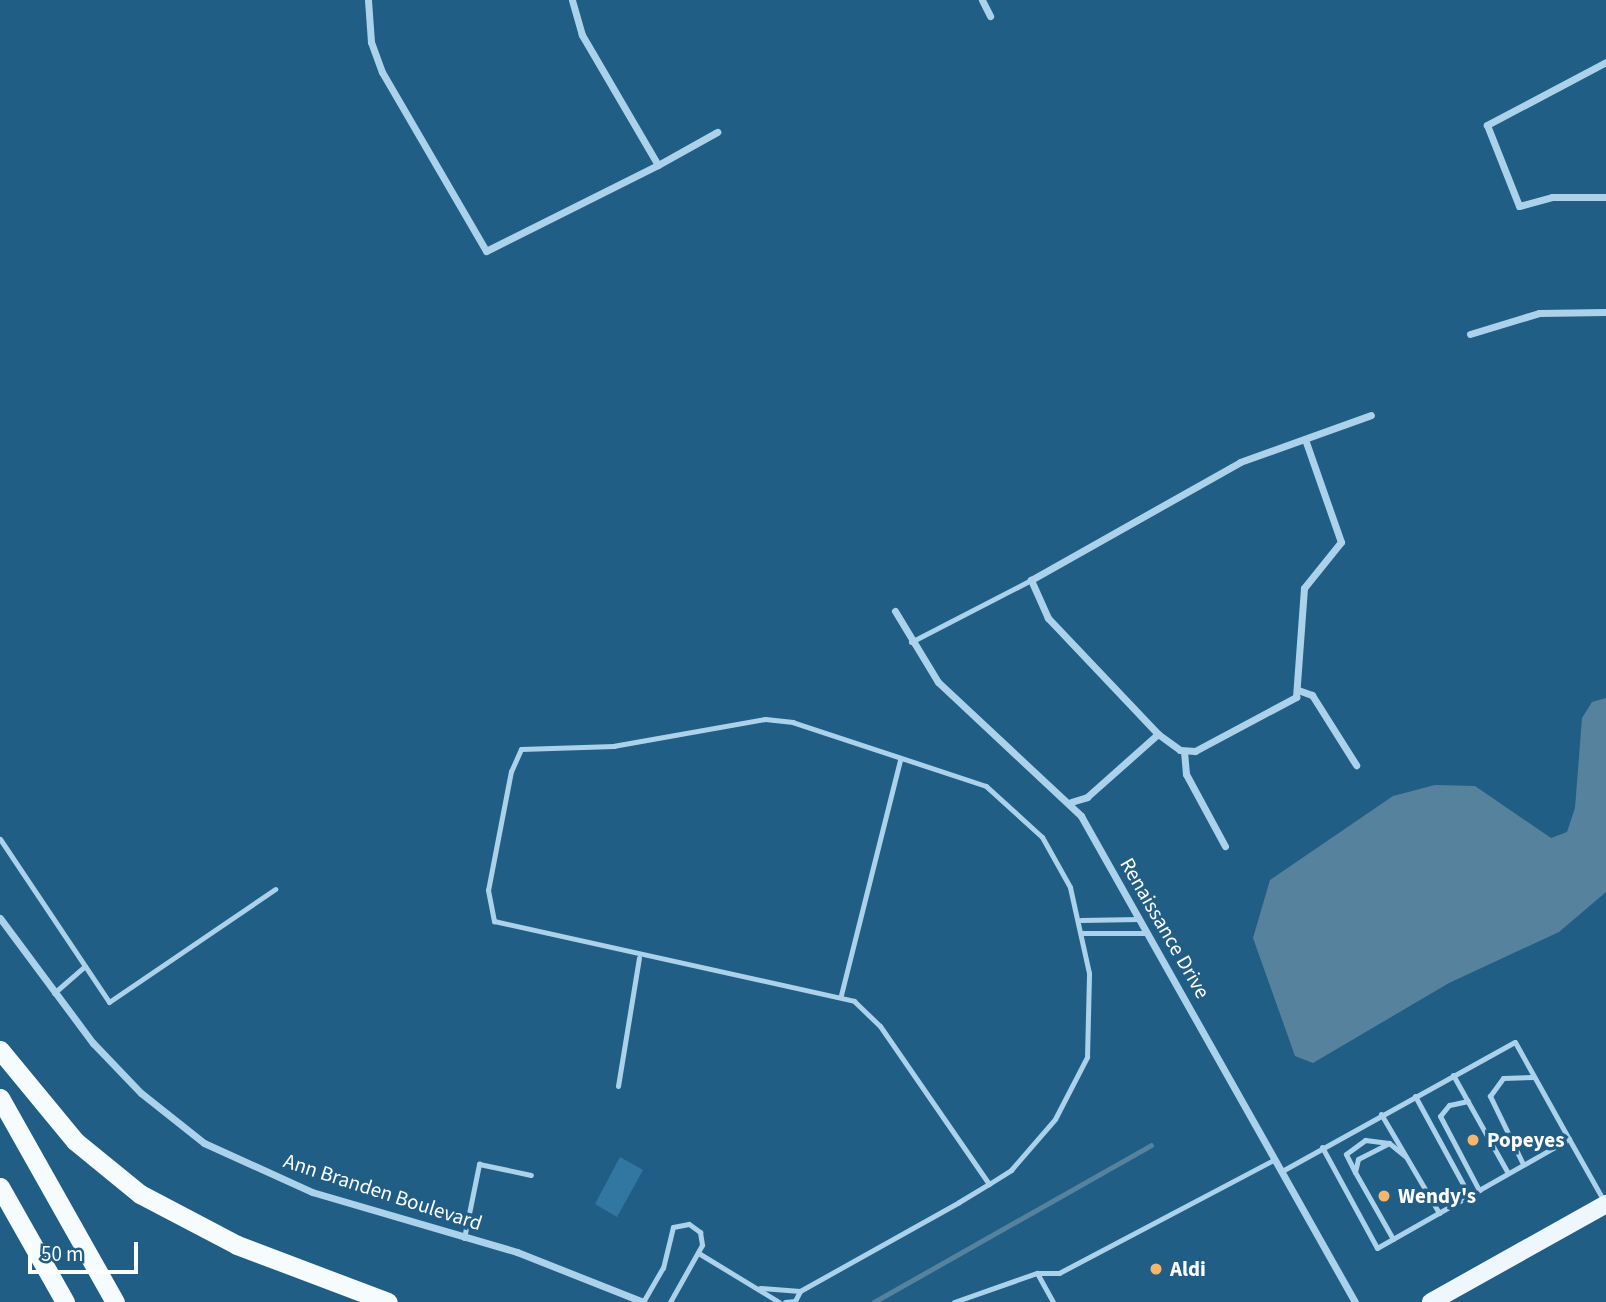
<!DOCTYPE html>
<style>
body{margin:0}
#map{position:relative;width:1606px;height:1302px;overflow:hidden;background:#215e86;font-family:"Source Sans 3",sans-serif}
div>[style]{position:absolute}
.green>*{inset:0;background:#3277a2}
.water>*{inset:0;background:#56829d}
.stream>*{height:4.5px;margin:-2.25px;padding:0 2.25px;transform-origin:2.25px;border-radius:2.25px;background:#56829d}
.service>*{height:5px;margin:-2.5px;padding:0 2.5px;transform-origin:2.5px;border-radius:2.5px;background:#abd2ea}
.minor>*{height:7px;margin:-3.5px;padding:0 3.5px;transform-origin:3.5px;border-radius:3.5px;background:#abd2ea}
.primary>*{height:18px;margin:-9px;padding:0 9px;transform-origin:9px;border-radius:9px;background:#eef7fe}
.trunk>*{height:19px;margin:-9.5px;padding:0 9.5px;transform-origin:9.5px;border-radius:9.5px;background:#f6fbfe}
.dots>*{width:19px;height:19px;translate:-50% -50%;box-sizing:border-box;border:4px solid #215e86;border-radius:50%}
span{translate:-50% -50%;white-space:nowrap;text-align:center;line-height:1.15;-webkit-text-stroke:7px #215e86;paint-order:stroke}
.street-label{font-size:21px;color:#fff}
.poi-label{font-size:21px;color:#fff;font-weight:700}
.left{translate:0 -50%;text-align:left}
.scale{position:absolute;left:28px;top:1242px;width:110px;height:32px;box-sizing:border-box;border:4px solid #fff;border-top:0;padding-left:9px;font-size:21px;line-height:24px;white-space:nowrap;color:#fff;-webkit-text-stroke:5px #215e86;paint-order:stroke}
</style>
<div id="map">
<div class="green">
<i style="clip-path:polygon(620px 1157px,643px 1170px,617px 1217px,595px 1204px)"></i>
</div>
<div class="water">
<i style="clip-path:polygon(1606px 698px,1606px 892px,1559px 932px,1449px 983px,1313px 1063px,1295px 1056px,1253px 938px,1270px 880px,1393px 796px,1435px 785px,1475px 786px,1551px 838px,1567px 832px,1575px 808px,1582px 718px,1592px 702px)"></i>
</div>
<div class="stream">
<i style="left:874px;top:1302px;width:318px;rotate:-29.5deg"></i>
</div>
<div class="service">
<i style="left:911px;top:642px;width:135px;rotate:-27.3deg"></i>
<i style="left:0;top:839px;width:196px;rotate:56.2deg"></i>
<i style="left:109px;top:1002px;width:201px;rotate:-34.2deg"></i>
<i style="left:1081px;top:920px;width:58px;rotate:-1deg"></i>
<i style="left:1083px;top:933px;width:63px"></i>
<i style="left:54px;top:993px;width:41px;rotate:-41.1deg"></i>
<i style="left:841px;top:995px;width:242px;rotate:-75.9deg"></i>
<i style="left:1453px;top:1075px;width:112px;rotate:60.7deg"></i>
<i style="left:618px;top:1086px;width:130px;rotate:-80.7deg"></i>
<i style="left:1415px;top:1096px;width:113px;rotate:61.4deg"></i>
<i style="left:1468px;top:1101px;width:19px;rotate:168deg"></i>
<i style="left:1449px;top:1105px;width:14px;rotate:129deg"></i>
<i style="left:1440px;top:1116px;width:84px;rotate:62.2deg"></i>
<i style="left:1381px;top:1114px;width:115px;rotate:59.6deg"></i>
<i style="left:1322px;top:1147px;width:115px;rotate:61.4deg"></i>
<i style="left:1377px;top:1248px;width:221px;rotate:-29.6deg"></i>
<i style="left:1569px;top:1139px;width:73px;rotate:60.6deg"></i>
<i style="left:1523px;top:1164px;width:76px;rotate:-115.9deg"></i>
<i style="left:1490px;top:1096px;width:22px;rotate:-54deg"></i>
<i style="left:1503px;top:1078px;width:31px;rotate:-2deg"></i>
<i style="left:1282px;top:1171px;width:266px;rotate:-29deg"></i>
<i style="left:1515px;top:1042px;width:111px;rotate:60.9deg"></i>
<i style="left:1355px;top:1172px;width:20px;rotate:-117deg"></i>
<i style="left:1346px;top:1154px;width:24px;rotate:-36deg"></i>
<i style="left:1365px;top:1140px;width:24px;rotate:7deg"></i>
<i style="left:464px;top:1238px;width:76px;rotate:-78.5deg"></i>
<i style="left:479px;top:1164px;width:53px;rotate:11.9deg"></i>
<i style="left:1393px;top:1239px;width:77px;rotate:-119.6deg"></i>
<i style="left:1355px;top:1172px;width:13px;rotate:-77deg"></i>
<i style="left:1358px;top:1159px;width:35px;rotate:-27deg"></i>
<i style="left:1389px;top:1143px;width:21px;rotate:39deg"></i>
<i style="left:700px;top:1254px;width:92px;rotate:31.3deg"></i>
<i style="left:1037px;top:1273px;width:22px"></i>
<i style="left:1059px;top:1273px;width:244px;rotate:-27.8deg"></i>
<i style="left:760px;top:1288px;width:40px;rotate:4.3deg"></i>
<i style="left:643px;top:1302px;width:39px;rotate:-60deg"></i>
<i style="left:663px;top:1268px;width:42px;rotate:-76.3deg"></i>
<i style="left:673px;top:1227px;width:16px;rotate:-11deg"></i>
<i style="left:689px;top:1224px;width:14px;rotate:36deg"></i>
<i style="left:700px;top:1232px;width:13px;rotate:81deg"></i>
<i style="left:702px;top:1245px;width:65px;rotate:119.3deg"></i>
<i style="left:785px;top:1302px;width:10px;rotate:-6deg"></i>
<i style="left:795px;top:1301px;width:11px;rotate:-63deg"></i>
<i style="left:800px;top:1291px;width:182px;rotate:-29.2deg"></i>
<i style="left:959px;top:1202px;width:35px;rotate:-31deg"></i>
<i style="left:989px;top:1184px;width:26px;rotate:-32deg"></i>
<i style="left:1011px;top:1170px;width:67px;rotate:-49.2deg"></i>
<i style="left:1055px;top:1119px;width:70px;rotate:-62.7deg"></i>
<i style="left:1087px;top:1057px;width:84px;rotate:-88.6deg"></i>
<i style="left:1089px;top:973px;width:88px;rotate:-102.5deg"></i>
<i style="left:1070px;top:887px;width:57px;rotate:-119.2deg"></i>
<i style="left:1042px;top:837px;width:76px;rotate:-137.7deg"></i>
<i style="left:986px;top:786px;width:203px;rotate:-161.7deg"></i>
<i style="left:793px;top:722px;width:28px;rotate:-174deg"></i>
<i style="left:765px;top:719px;width:153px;rotate:169.9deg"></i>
<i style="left:614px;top:746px;width:93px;rotate:178.2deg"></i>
<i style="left:521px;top:749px;width:24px;rotate:114deg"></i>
<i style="left:511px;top:771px;width:121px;rotate:100.9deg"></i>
<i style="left:488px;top:890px;width:32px;rotate:79deg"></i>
<i style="left:494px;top:921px;width:369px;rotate:12.5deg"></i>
<i style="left:854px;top:1001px;width:36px;rotate:44deg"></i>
<i style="left:880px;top:1026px;width:192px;rotate:55.4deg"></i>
<i style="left:954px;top:1302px;width:88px;rotate:-19.3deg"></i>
<i style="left:1037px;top:1273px;width:33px;rotate:61deg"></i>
</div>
<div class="minor">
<i style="left:368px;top:0;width:42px;rotate:85.9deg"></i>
<i style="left:371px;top:42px;width:32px;rotate:70deg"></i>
<i style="left:382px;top:72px;width:207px;rotate:59.8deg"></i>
<i style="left:486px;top:251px;width:192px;rotate:-26.6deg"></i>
<i style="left:658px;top:165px;width:151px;rotate:-120.3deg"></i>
<i style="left:582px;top:35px;width:36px;rotate:-106deg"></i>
<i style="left:982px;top:0;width:18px;rotate:63deg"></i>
<i style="left:1606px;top:62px;width:135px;rotate:152.1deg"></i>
<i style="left:1487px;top:125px;width:87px;rotate:68.4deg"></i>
<i style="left:1519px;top:206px;width:34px;rotate:-15deg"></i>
<i style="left:1552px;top:197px;width:54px"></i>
<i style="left:658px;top:165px;width:68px;rotate:-29.2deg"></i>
<i style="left:1470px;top:334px;width:72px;rotate:-16.9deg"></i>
<i style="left:1539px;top:313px;width:67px;rotate:-0.9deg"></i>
<i style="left:895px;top:611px;width:83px;rotate:58.8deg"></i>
<i style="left:938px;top:682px;width:196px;rotate:43.1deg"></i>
<i style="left:1081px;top:816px;width:558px;rotate:60.59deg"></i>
<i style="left:1298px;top:690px;width:15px;rotate:20deg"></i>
<i style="left:1312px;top:695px;width:83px;rotate:57.8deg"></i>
<i style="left:1158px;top:734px;width:27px;rotate:36deg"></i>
<i style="left:1180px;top:750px;width:15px;rotate:4deg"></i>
<i style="left:1195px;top:751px;width:115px;rotate:-28.1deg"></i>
<i style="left:1296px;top:697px;width:109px;rotate:-85.8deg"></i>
<i style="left:1304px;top:588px;width:59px;rotate:-51.2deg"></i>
<i style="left:1341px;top:542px;width:109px;rotate:-109.3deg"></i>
<i style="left:1184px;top:751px;width:23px;rotate:85deg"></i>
<i style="left:1186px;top:774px;width:82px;rotate:61.6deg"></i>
<i style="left:1071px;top:802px;width:17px;rotate:-17deg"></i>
<i style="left:1087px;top:797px;width:95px;rotate:-41.6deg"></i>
<i style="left:1158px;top:734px;width:160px;rotate:-133.5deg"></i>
<i style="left:1048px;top:618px;width:42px;rotate:-114.1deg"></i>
<i style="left:1031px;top:580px;width:240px;rotate:-29.4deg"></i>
<i style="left:1240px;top:462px;width:139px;rotate:-19.7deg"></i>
<i style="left:0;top:918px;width:156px;rotate:53.4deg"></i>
<i style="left:93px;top:1043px;width:69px;rotate:46.2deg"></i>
<i style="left:141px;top:1093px;width:80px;rotate:38.4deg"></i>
<i style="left:204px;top:1143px;width:119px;rotate:24.4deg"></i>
<i style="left:312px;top:1192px;width:214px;rotate:16.3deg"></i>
<i style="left:517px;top:1252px;width:136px;rotate:21.6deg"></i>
</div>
<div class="primary">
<i style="left:1431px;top:1302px;width:201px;rotate:-29.2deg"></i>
</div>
<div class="trunk">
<i style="left:0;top:1050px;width:118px;rotate:50.5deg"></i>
<i style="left:75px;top:1141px;width:84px;rotate:39.2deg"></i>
<i style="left:140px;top:1194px;width:110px;rotate:27.7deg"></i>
<i style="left:237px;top:1245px;width:161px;rotate:20.7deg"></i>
<i style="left:0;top:1098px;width:234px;rotate:60.6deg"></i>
<i style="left:0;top:1187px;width:132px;rotate:60.5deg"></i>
</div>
<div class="dots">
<i style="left:1473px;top:1140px;background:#f6b76c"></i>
<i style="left:1384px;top:1196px;background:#f6b76c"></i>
<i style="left:1156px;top:1269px;background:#f6b76c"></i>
</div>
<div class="street-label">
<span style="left:1165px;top:928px;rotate:60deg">Renaissance Drive</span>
<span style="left:383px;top:1192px;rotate:18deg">Ann Branden Boulevard</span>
</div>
<div class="poi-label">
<span class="left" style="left:1487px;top:1140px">Popeyes</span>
<span class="left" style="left:1398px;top:1196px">Wendy's</span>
<span class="left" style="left:1170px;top:1269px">Aldi</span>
</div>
<div class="scale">50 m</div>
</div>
